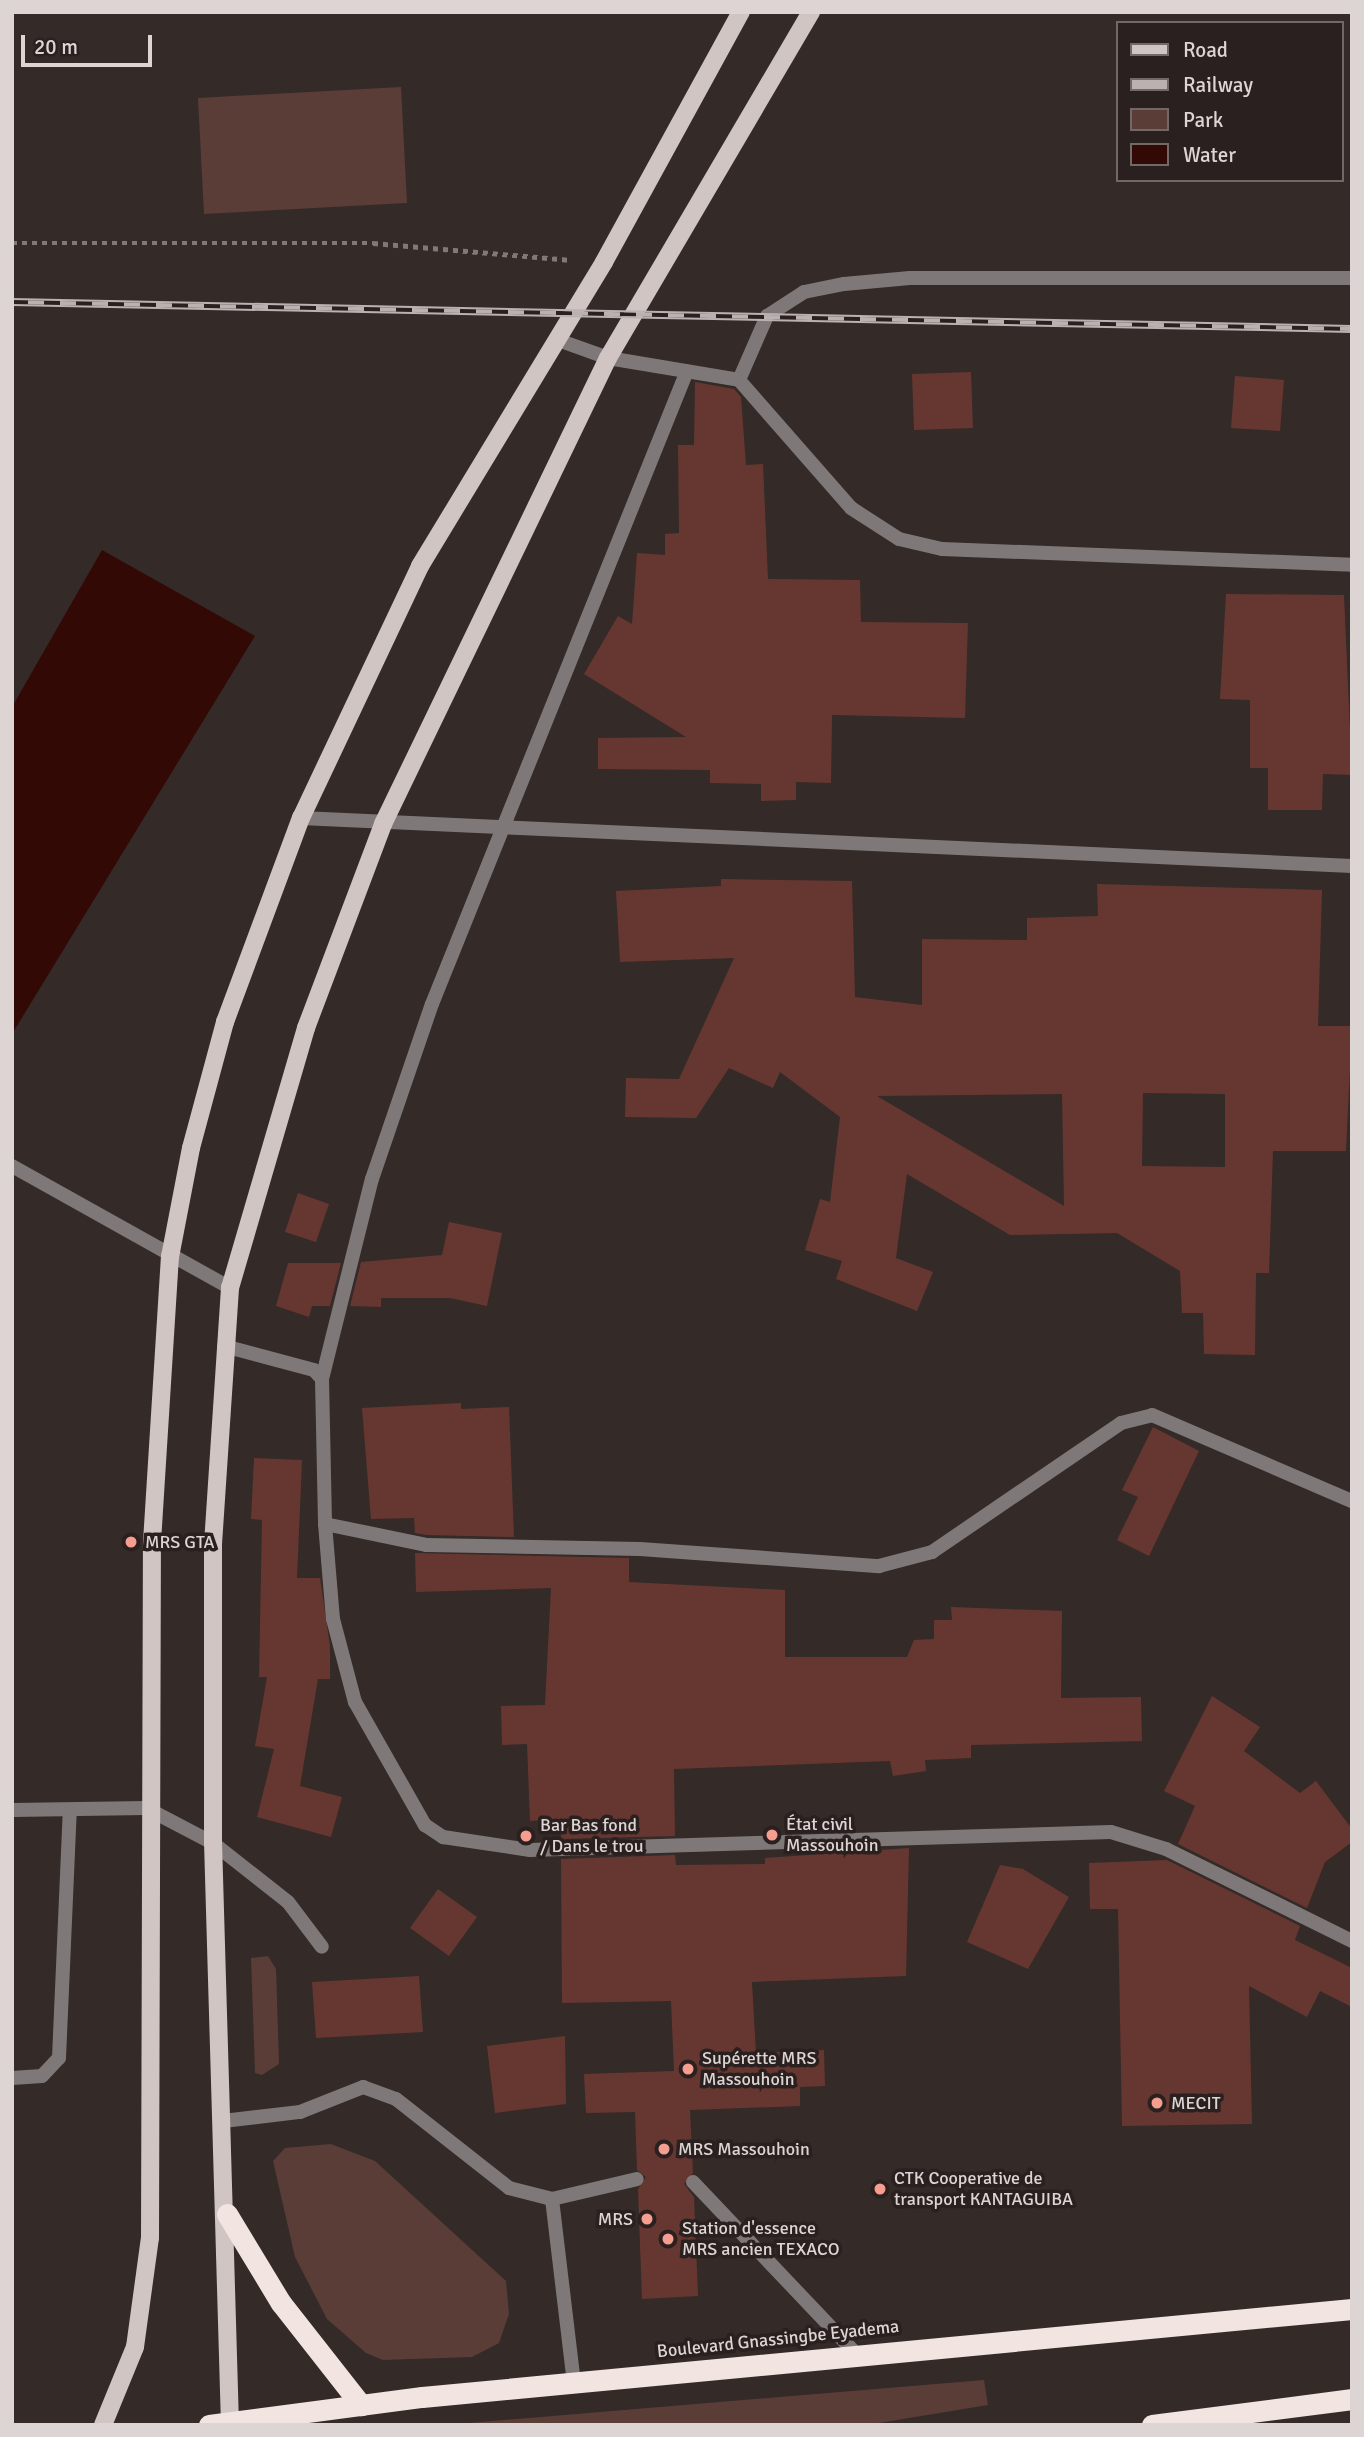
<!DOCTYPE html>
<meta charset="utf-8">
<style>
body{margin:0}
#map{position:relative;width:1364px;height:2437px;overflow:hidden;background:#342a28;font-family:Signika,sans-serif}
div>[style]{position:absolute}
.green>*{inset:0;background:#5a3d37}
.water>*{inset:0;background:#330905}
.building>*{inset:0;background:#663730}
.path>*{height:4.5px;margin-top:-2.25px;transform-origin:0;background:repeating-linear-gradient(90deg,#817977 0 5px,transparent 0 10px)}
.lane>*{height:14px;margin:-7px;padding:0 7px;transform-origin:7px;border-radius:7px;background:#7e7978}
.street>*{height:14px;margin:-7px;padding:0 7px;transform-origin:7px;border-radius:7px;background:#7e7978}
.primary>*{height:18px;margin:-9px;padding:0 9px;transform-origin:9px;border-radius:9px;background:#d0c5c3}
.highway>*{height:21px;margin:-10.5px;padding:0 10.5px;transform-origin:10.5px;border-radius:10.5px;background:#f1e4e1}
.rail>*{height:8px;margin-top:-4px;transform-origin:0;background:repeating-linear-gradient(90deg,#2a201f 0 16px,#bab2b1 0 32px);box-sizing:border-box;border-block:2px solid #bab2b1}
.dots>*{width:19px;height:19px;translate:-50% -50%;box-sizing:border-box;border:4px solid #2a201f;border-radius:50%}
span{translate:-50% -50%;white-space:nowrap;text-align:center;line-height:1.15;-webkit-text-stroke:7px #2a201f;paint-order:stroke}
.poi-label{font-size:18px;color:#dcd5d4}
.left{translate:0 -50%;text-align:left}
.right{translate:-100% -50%;text-align:right}
.street-label{font-size:18px;color:#dcd5d4}
.frame{position:absolute;inset:0;border:14px solid #dcd5d4;pointer-events:none}
.legend{position:absolute;left:1116px;top:21px;width:228px;height:161px;box-sizing:border-box;background:#2a201f;border:2px solid #716867;margin:0;padding:9px 12px;list-style:none;font-size:21px;color:#dcd5d4}
.legend li{display:flex;align-items:center;gap:14px;height:35px}
.legend b{width:35px;border:2px solid #716867}
.scale{position:absolute;left:21px;top:35px;width:131px;height:32px;box-sizing:border-box;border:4px solid #dcd5d4;border-top:0;padding-left:9px;font-size:21px;line-height:24px;white-space:nowrap;color:#dcd5d4;-webkit-text-stroke:5px #2a201f;paint-order:stroke}
</style>
<div id="map">
<div class="green">
<i style="clip-path:polygon(401px 87px,407px 203px,204px 214px,198px 98px)"></i>
<i style="clip-path:polygon(268px 1956px,276px 1969px,279px 2064px,262px 2075px,255px 2073px,251px 1958px)"></i>
<i style="clip-path:polygon(331px 2144px,375px 2161px,506px 2281px,509px 2314px,499px 2343px,472px 2357px,383px 2360px,366px 2353px,327px 2319px,295px 2257px,273px 2161px,285px 2148px)"></i>
<i style="clip-path:polygon(984px 2380px,988px 2405px,867px 2425px,445px 2425px)"></i>
</div>
<div class="water">
<i style="clip-path:polygon(102px 550px,255px 636px,12px 1034px,12px 707px)"></i>
</div>
<div class="building">
<i style="clip-path:polygon(971px 372px,973px 428px,914px 430px,912px 374px)"></i>
<i style="clip-path:polygon(1235px 376px,1284px 380px,1280px 431px,1231px 428px)"></i>
<i style="clip-path:polygon(695px 382px,734px 389px,741px 397px,746px 465px,763px 464px,768px 579px,860px 580px,861px 622px,968px 623px,965px 718px,832px 715px,831px 783px,796px 782px,796px 800px,761px 801px,761px 784px,710px 783px,710px 770px,598px 769px,598px 738px,686px 737px,584px 674px,618px 616px,632px 624px,637px 553px,665px 555px,665px 534px,679px 533px,678px 445px,694px 445px)"></i>
<i style="clip-path:polygon(1226px 594px,1344px 595px,1352px 775px,1323px 774px,1322px 810px,1268px 810px,1268px 768px,1250px 768px,1250px 700px,1220px 699px)"></i>
<i style="clip-path:polygon(evenodd,721px 879px,852px 881px,855px 997px,922px 1005px,922px 939px,1027px 940px,1027px 918px,1098px 916px,1097px 884px,1322px 890px,1318px 1026px,1352px 1026px,1346px 1151px,1273px 1151px,1269px 1273px,1256px 1273px,1255px 1355px,1204px 1354px,1203px 1313px,1182px 1313px,1180px 1271px,1117px 1233px,1010px 1235px,907px 1174px,896px 1258px,933px 1272px,917px 1311px,836px 1279px,842px 1261px,805px 1250px,820px 1199px,830px 1202px,840px 1117px,780px 1072px,773px 1088px,729px 1068px,696px 1118px,625px 1117px,626px 1078px,679px 1079px,734px 958px,620px 962px,616px 891px,721px 886px,721px 879px,1143px 1093px,1225px 1094px,1225px 1167px,1142px 1166px,1143px 1093px,721px 879px,1062px 1094px,1064px 1206px,877px 1096px,1062px 1094px)"></i>
<i style="clip-path:polygon(298px 1193px,329px 1204px,316px 1242px,285px 1232px)"></i>
<i style="clip-path:polygon(449px 1222px,502px 1233px,487px 1306px,450px 1298px,381px 1298px,381px 1307px,350px 1306px,361px 1262px,442px 1255px)"></i>
<i style="clip-path:polygon(288px 1263px,341px 1263px,330px 1306px,312px 1306px,309px 1317px,276px 1306px)"></i>
<i style="clip-path:polygon(461px 1403px,461px 1409px,509px 1407px,514px 1537px,427px 1535px,415px 1533px,414px 1518px,371px 1519px,362px 1408px)"></i>
<i style="clip-path:polygon(1153px 1427px,1199px 1451px,1149px 1556px,1117px 1540px,1138px 1497px,1122px 1490px)"></i>
<i style="clip-path:polygon(254px 1458px,302px 1460px,297px 1578px,320px 1578px,330px 1646px,330px 1679px,318px 1679px,300px 1786px,342px 1797px,331px 1837px,257px 1817px,274px 1749px,255px 1746px,267px 1677px,259px 1677px,262px 1520px,251px 1519px)"></i>
<i style="clip-path:polygon(415px 1553px,629px 1558px,629px 1582px,785px 1590px,785px 1657px,907px 1657px,914px 1640px,934px 1639px,934px 1620px,952px 1620px,951px 1607px,1062px 1611px,1061px 1698px,1141px 1697px,1142px 1741px,971px 1745px,971px 1758px,925px 1760px,926px 1771px,893px 1776px,890px 1761px,674px 1769px,675px 1836px,561px 1839px,561px 1819px,530px 1821px,527px 1744px,502px 1745px,501px 1706px,545px 1705px,551px 1588px,416px 1592px)"></i>
<i style="clip-path:polygon(1212px 1696px,1260px 1727px,1244px 1751px,1300px 1793px,1316px 1781px,1352px 1829px,1352px 1842px,1325px 1862px,1307px 1908px,1178px 1844px,1195px 1806px,1164px 1791px)"></i>
<i style="clip-path:polygon(909px 1848px,906px 1976px,752px 1982px,756px 2053px,824px 2050px,825px 2086px,800px 2087px,800px 2106px,690px 2110px,693px 2173px,684px 2184px,694px 2197px,698px 2296px,642px 2299px,638px 2189px,646px 2177px,637px 2170px,635px 2112px,586px 2113px,584px 2074px,674px 2071px,671px 2001px,562px 2003px,561px 1859px,675px 1855px,676px 1865px,765px 1864px,765px 1858px)"></i>
<i style="clip-path:polygon(1167px 1860px,1300px 1926px,1295px 1940px,1352px 1968px,1352px 2007px,1320px 1991px,1307px 2017px,1249px 1986px,1252px 2124px,1122px 2126px,1118px 1909px,1090px 1909px,1089px 1863px)"></i>
<i style="clip-path:polygon(1000px 1865px,1023px 1869px,1069px 1897px,1028px 1969px,967px 1942px)"></i>
<i style="clip-path:polygon(438px 1889px,477px 1917px,449px 1956px,410px 1928px)"></i>
<i style="clip-path:polygon(419px 1976px,423px 2032px,316px 2038px,312px 1982px)"></i>
<i style="clip-path:polygon(565px 2036px,566px 2104px,495px 2113px,487px 2046px)"></i>
</div>
<div class="path">
<i style="left:12px;top:243px;width:361px"></i>
<i style="left:373px;top:243px;width:199px;rotate:4.9deg"></i>
</div>
<div class="lane">
<i style="left:213px;top:1843px;width:95px;rotate:38.2deg"></i>
<i style="left:288px;top:1902px;width:56px;rotate:52.9deg"></i>
<i style="left:12px;top:2078px;width:30px;rotate:-4deg"></i>
<i style="left:42px;top:2076px;width:25px;rotate:-47deg"></i>
<i style="left:59px;top:2058px;width:248px;rotate:-87.5deg"></i>
<i style="left:223px;top:2121px;width:78px;rotate:-6.7deg"></i>
<i style="left:300px;top:2112px;width:68px;rotate:-21.6deg"></i>
<i style="left:363px;top:2087px;width:35px;rotate:20deg"></i>
<i style="left:396px;top:2099px;width:144px;rotate:38.2deg"></i>
<i style="left:509px;top:2188px;width:44px;rotate:14.3deg"></i>
<i style="left:552px;top:2199px;width:87px;rotate:-13.2deg"></i>
<i style="left:693px;top:2182px;width:237px;rotate:46.5deg"></i>
<i style="left:552px;top:2199px;width:185px;rotate:83.2deg"></i>
</div>
<div class="street">
<i style="left:558px;top:340px;width:53px;rotate:19.8deg"></i>
<i style="left:608px;top:358px;width:133px;rotate:9.5deg"></i>
<i style="left:739px;top:380px;width:170px;rotate:48.8deg"></i>
<i style="left:851px;top:508px;width:57px;rotate:32.9deg"></i>
<i style="left:899px;top:539px;width:44px;rotate:13.1deg"></i>
<i style="left:942px;top:549px;width:410px;rotate:2.2deg"></i>
<i style="left:739px;top:380px;width:70px;rotate:-66.4deg"></i>
<i style="left:767px;top:316px;width:44px;rotate:-33deg"></i>
<i style="left:804px;top:292px;width:41px;rotate:-11.3deg"></i>
<i style="left:844px;top:284px;width:66px;rotate:-5.2deg"></i>
<i style="left:910px;top:278px;width:442px"></i>
<i style="left:301px;top:818px;width:1052px;rotate:2.61deg"></i>
<i style="left:12px;top:1166px;width:250px;rotate:29.2deg"></i>
<i style="left:224px;top:1346px;width:93px;rotate:14.9deg"></i>
<i style="left:314px;top:1370px;width:12px;rotate:48deg"></i>
<i style="left:322px;top:1379px;width:145px;rotate:88.8deg"></i>
<i style="left:325px;top:1524px;width:103px;rotate:11.7deg"></i>
<i style="left:426px;top:1545px;width:214px;rotate:1.1deg"></i>
<i style="left:640px;top:1549px;width:240px;rotate:4.1deg"></i>
<i style="left:879px;top:1566px;width:55px;rotate:-14.8deg"></i>
<i style="left:932px;top:1552px;width:229px;rotate:-34.3deg"></i>
<i style="left:1121px;top:1423px;width:32px;rotate:-14deg"></i>
<i style="left:1152px;top:1415px;width:218px;rotate:23.3deg"></i>
<i style="left:322px;top:1379px;width:206px;rotate:-76deg"></i>
<i style="left:372px;top:1179px;width:185px;rotate:-71.1deg"></i>
<i style="left:432px;top:1004px;width:682px;rotate:-68.06deg"></i>
<i style="left:325px;top:1524px;width:95px;rotate:85.2deg"></i>
<i style="left:333px;top:1619px;width:86px;rotate:75.2deg"></i>
<i style="left:355px;top:1702px;width:142px;rotate:60.4deg"></i>
<i style="left:425px;top:1825px;width:22px;rotate:34deg"></i>
<i style="left:443px;top:1837px;width:88px;rotate:8.5deg"></i>
<i style="left:530px;top:1850px;width:581px;rotate:-1.77deg"></i>
<i style="left:1111px;top:1832px;width:58px;rotate:17.2deg"></i>
<i style="left:1166px;top:1849px;width:208px;rotate:26.3deg"></i>
<i style="left:12px;top:1810px;width:134px;rotate:-0.9deg"></i>
<i style="left:146px;top:1808px;width:76px;rotate:27.6deg"></i>
</div>
<div class="primary">
<i style="left:103px;top:2425px;width:84px;rotate:-67.7deg"></i>
<i style="left:135px;top:2347px;width:110px;rotate:-82.2deg"></i>
<i style="left:150px;top:2238px;width:696px;rotate:-89.84deg"></i>
<i style="left:152px;top:1542px;width:286px;rotate:-86.4deg"></i>
<i style="left:170px;top:1257px;width:111px;rotate:-79.1deg"></i>
<i style="left:191px;top:1148px;width:131px;rotate:-74.9deg"></i>
<i style="left:225px;top:1022px;width:218px;rotate:-69.6deg"></i>
<i style="left:301px;top:818px;width:279px;rotate:-64.7deg"></i>
<i style="left:420px;top:566px;width:355px;rotate:-58.8deg"></i>
<i style="left:604px;top:262px;width:285px;rotate:-61.3deg"></i>
<i style="left:230px;top:2425px;width:582px;rotate:-91.67deg"></i>
<i style="left:213px;top:1843px;width:299px;rotate:-90deg"></i>
<i style="left:213px;top:1544px;width:257px;rotate:-86.2deg"></i>
<i style="left:230px;top:1288px;width:271px;rotate:-73.7deg"></i>
<i style="left:306px;top:1028px;width:218px;rotate:-69.3deg"></i>
<i style="left:383px;top:824px;width:517px;rotate:-64.23deg"></i>
<i style="left:608px;top:358px;width:401px;rotate:-59.6deg"></i>
</div>
<div class="highway">
<i style="left:227px;top:2214px;width:104px;rotate:58.8deg"></i>
<i style="left:281px;top:2303px;width:130px;rotate:51.9deg"></i>
<i style="left:209px;top:2425px;width:215px;rotate:-7.5deg"></i>
<i style="left:422px;top:2397px;width:934px;rotate:-5.41deg"></i>
<i style="left:1152px;top:2425px;width:202px;rotate:-7.4deg"></i>
</div>
<div class="rail">
<i style="left:12px;top:302px;width:1340px;rotate:1.15deg"></i>
</div>
<div class="dots">
<i style="left:131px;top:1542px;background:#f59d8e"></i>
<i style="left:772px;top:1835px;background:#f59d8e"></i>
<i style="left:526px;top:1836px;background:#f59d8e"></i>
<i style="left:688px;top:2069px;background:#f59d8e"></i>
<i style="left:1157px;top:2103px;background:#f59d8e"></i>
<i style="left:664px;top:2149px;background:#f59d8e"></i>
<i style="left:880px;top:2189px;background:#f59d8e"></i>
<i style="left:647px;top:2219px;background:#f59d8e"></i>
<i style="left:668px;top:2239px;background:#f59d8e"></i>
</div>
<div class="poi-label">
<span class="left" style="left:145px;top:1542px">MRS GTA</span>
<span class="left" style="left:786px;top:1835px">État civil<br>Massouhoin</span>
<span class="left" style="left:540px;top:1836px">Bar Bas fond<br>/ Dans le trou</span>
<span class="left" style="left:702px;top:2069px">Supérette MRS<br>Massouhoin</span>
<span class="left" style="left:1171px;top:2103px">MECIT</span>
<span class="left" style="left:678px;top:2149px">MRS Massouhoin</span>
<span class="left" style="left:894px;top:2189px">CTK Cooperative de<br>transport KANTAGUIBA</span>
<span class="right" style="left:633px;top:2219px">MRS</span>
<span class="left" style="left:682px;top:2239px">Station d'essence<br>MRS ancien TEXACO</span>
</div>
<div class="street-label">
<span style="left:778px;top:2339px;rotate:-6deg">Boulevard Gnassingbe Eyadema</span>
</div>
<div class="frame"></div>
<ul class="legend">
<li><b style="height:9px;background:#d0c5c3"></b>Road</li>
<li><b style="height:9px;background:#bab2b1"></b>Railway</li>
<li><b style="height:19px;background:#5a3d37"></b>Park</li>
<li><b style="height:19px;background:#330905"></b>Water</li>
</ul>
<div class="scale">20 m</div>
</div>
